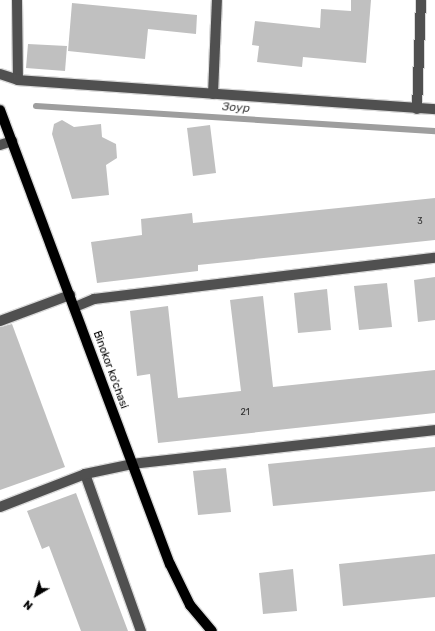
<!DOCTYPE html>
<meta charset="utf-8">
<style>
body{margin:0}
#map{position:relative;width:435px;height:631px;overflow:hidden;background:#fff;font-family:Rubik,sans-serif}
div>[style]{position:absolute}
.stream>*{height:5.5px;margin:-2.75px;padding:0 2.75px;transform-origin:2.75px;border-radius:2.75px;background:#9e9e9e}
.building>*{inset:0;background:#c0c0c0}
.roads{filter:drop-shadow(1px 0 #dbdbdb) drop-shadow(-1px 0 #dbdbdb) drop-shadow(0 1px #dbdbdb) drop-shadow(0 -1px #dbdbdb)}
.minor>*{height:10px;margin:-5px;padding:0 5px;transform-origin:5px;border-radius:5px;background:#505050}
.major>*{height:10px;margin:-5px;padding:0 5px;transform-origin:5px;border-radius:5px;background:#000}
span{translate:-50% -50%;white-space:nowrap;text-align:center;line-height:1.15;-webkit-text-stroke:3px #fff;paint-order:stroke}
.number-label{font-size:9px;color:#303030}
.number-label span{-webkit-text-stroke-width:0}
.street-label{font-size:11px;color:#000}
.water-label{font-size:12px;color:#3f3f3f;font-style:italic}
.north{position:absolute;left:16px;top:575px;width:40px;height:40px;-webkit-text-stroke:3px #fff;paint-order:stroke;rotate:218deg;font-size:11px;font-weight:700;line-height:16px;text-align:center;color:#000}
.north::after{content:'';display:block;margin:auto;width:14px;height:18px;background:#000;clip-path:polygon(50% 0,100% 100%,50% 72%,0 100%)}
</style>
<div id="map">
<div class="stream">
<i style="left:36px;top:106px;width:400px;rotate:3.6deg"></i>
</div>
<div class="building">
<i style="clip-path:polygon(351px 0,371px 0,366px 63px,303px 57px,302px 67px,257px 62px,259px 46px,252px 45px,255px 21px,320px 28px,321px 9px,351px 11px)"></i>
<i style="clip-path:polygon(72px 3px,197px 15px,196px 34px,148px 29px,145px 59px,68px 51px)"></i>
<i style="clip-path:polygon(28px 44px,67px 46px,65px 71px,26px 68px)"></i>
<i style="clip-path:polygon(62px 120px,74px 127px,101px 124px,102px 137px,116px 144px,117px 158px,106px 165px,109px 195px,72px 199px,52px 134px,54px 124px)"></i>
<i style="clip-path:polygon(210px 125px,216px 173px,193px 176px,187px 128px)"></i>
<i style="clip-path:polygon(435px 198px,435px 240px,198px 265px,198px 271px,97px 283px,91px 242px,142px 235px,141px 219px,192px 213px,193px 223px)"></i>
<i style="clip-path:polygon(435px 277px,435px 320px,418px 322px,414px 280px)"></i>
<i style="clip-path:polygon(387px 283px,392px 327px,359px 330px,354px 286px)"></i>
<i style="clip-path:polygon(327px 289px,331px 330px,298px 333px,294px 293px)"></i>
<i style="clip-path:polygon(263px 296px,273px 387px,435px 370px,435px 413px,158px 443px,150px 374px,137px 376px,130px 311px,168px 306px,178px 398px,241px 391px,230px 300px)"></i>
<i style="clip-path:polygon(12px 324px,65px 467px,0 490px,0 327px)"></i>
<i style="clip-path:polygon(435px 447px,435px 491px,273px 506px,268px 464px)"></i>
<i style="clip-path:polygon(226px 468px,231px 512px,198px 515px,193px 471px)"></i>
<i style="clip-path:polygon(76px 493px,128px 631px,81px 631px,49px 546px,42px 549px,27px 511px)"></i>
<i style="clip-path:polygon(435px 554px,435px 597px,343px 606px,339px 564px)"></i>
<i style="clip-path:polygon(293px 569px,297px 611px,263px 614px,259px 573px)"></i>
</div>
<div class="roads">
<div class="minor">
<i style="left:17px;top:0;width:80px;rotate:89.3deg"></i>
<i style="left:0;top:74px;width:19px;rotate:18deg"></i>
<i style="left:18px;top:80px;width:418px;rotate:4deg"></i>
<i style="left:213px;top:94px;width:94px;rotate:-87.6deg"></i>
<i style="left:417px;top:109px;width:109px;rotate:-87.9deg"></i>
<i style="left:0;top:145px;width:13px;rotate:-18deg"></i>
<i style="left:75px;top:307px;width:21px;rotate:-23deg"></i>
<i style="left:94px;top:299px;width:343px;rotate:-6.9deg"></i>
<i style="left:0;top:321px;width:75px;rotate:-20.4deg"></i>
<i style="left:85px;top:474px;width:167px;rotate:70.4deg"></i>
<i style="left:0;top:507px;width:91px;rotate:-21.2deg"></i>
<i style="left:85px;top:474px;width:48px;rotate:-12deg"></i>
<i style="left:132px;top:464px;width:305px;rotate:-6.4deg"></i>
</div>
<div class="major">
<i style="left:0;top:110px;width:485px;rotate:69.5deg"></i>
<i style="left:170px;top:564px;width:46px;rotate:64deg"></i>
<i style="left:190px;top:605px;width:34px;rotate:50deg"></i>
</div>
</div>
<div class="number-label">
<span style="left:420px;top:221px">3</span>
<span style="left:245px;top:412px">21</span>
</div>
<div class="street-label">
<span style="left:110px;top:370px;rotate:70deg">Binokor ko'chasi</span>
</div>
<div class="water-label">
<span style="left:236px;top:108px;rotate:4deg">Зоур</span>
</div>
<div class="north">N</div>
</div>
